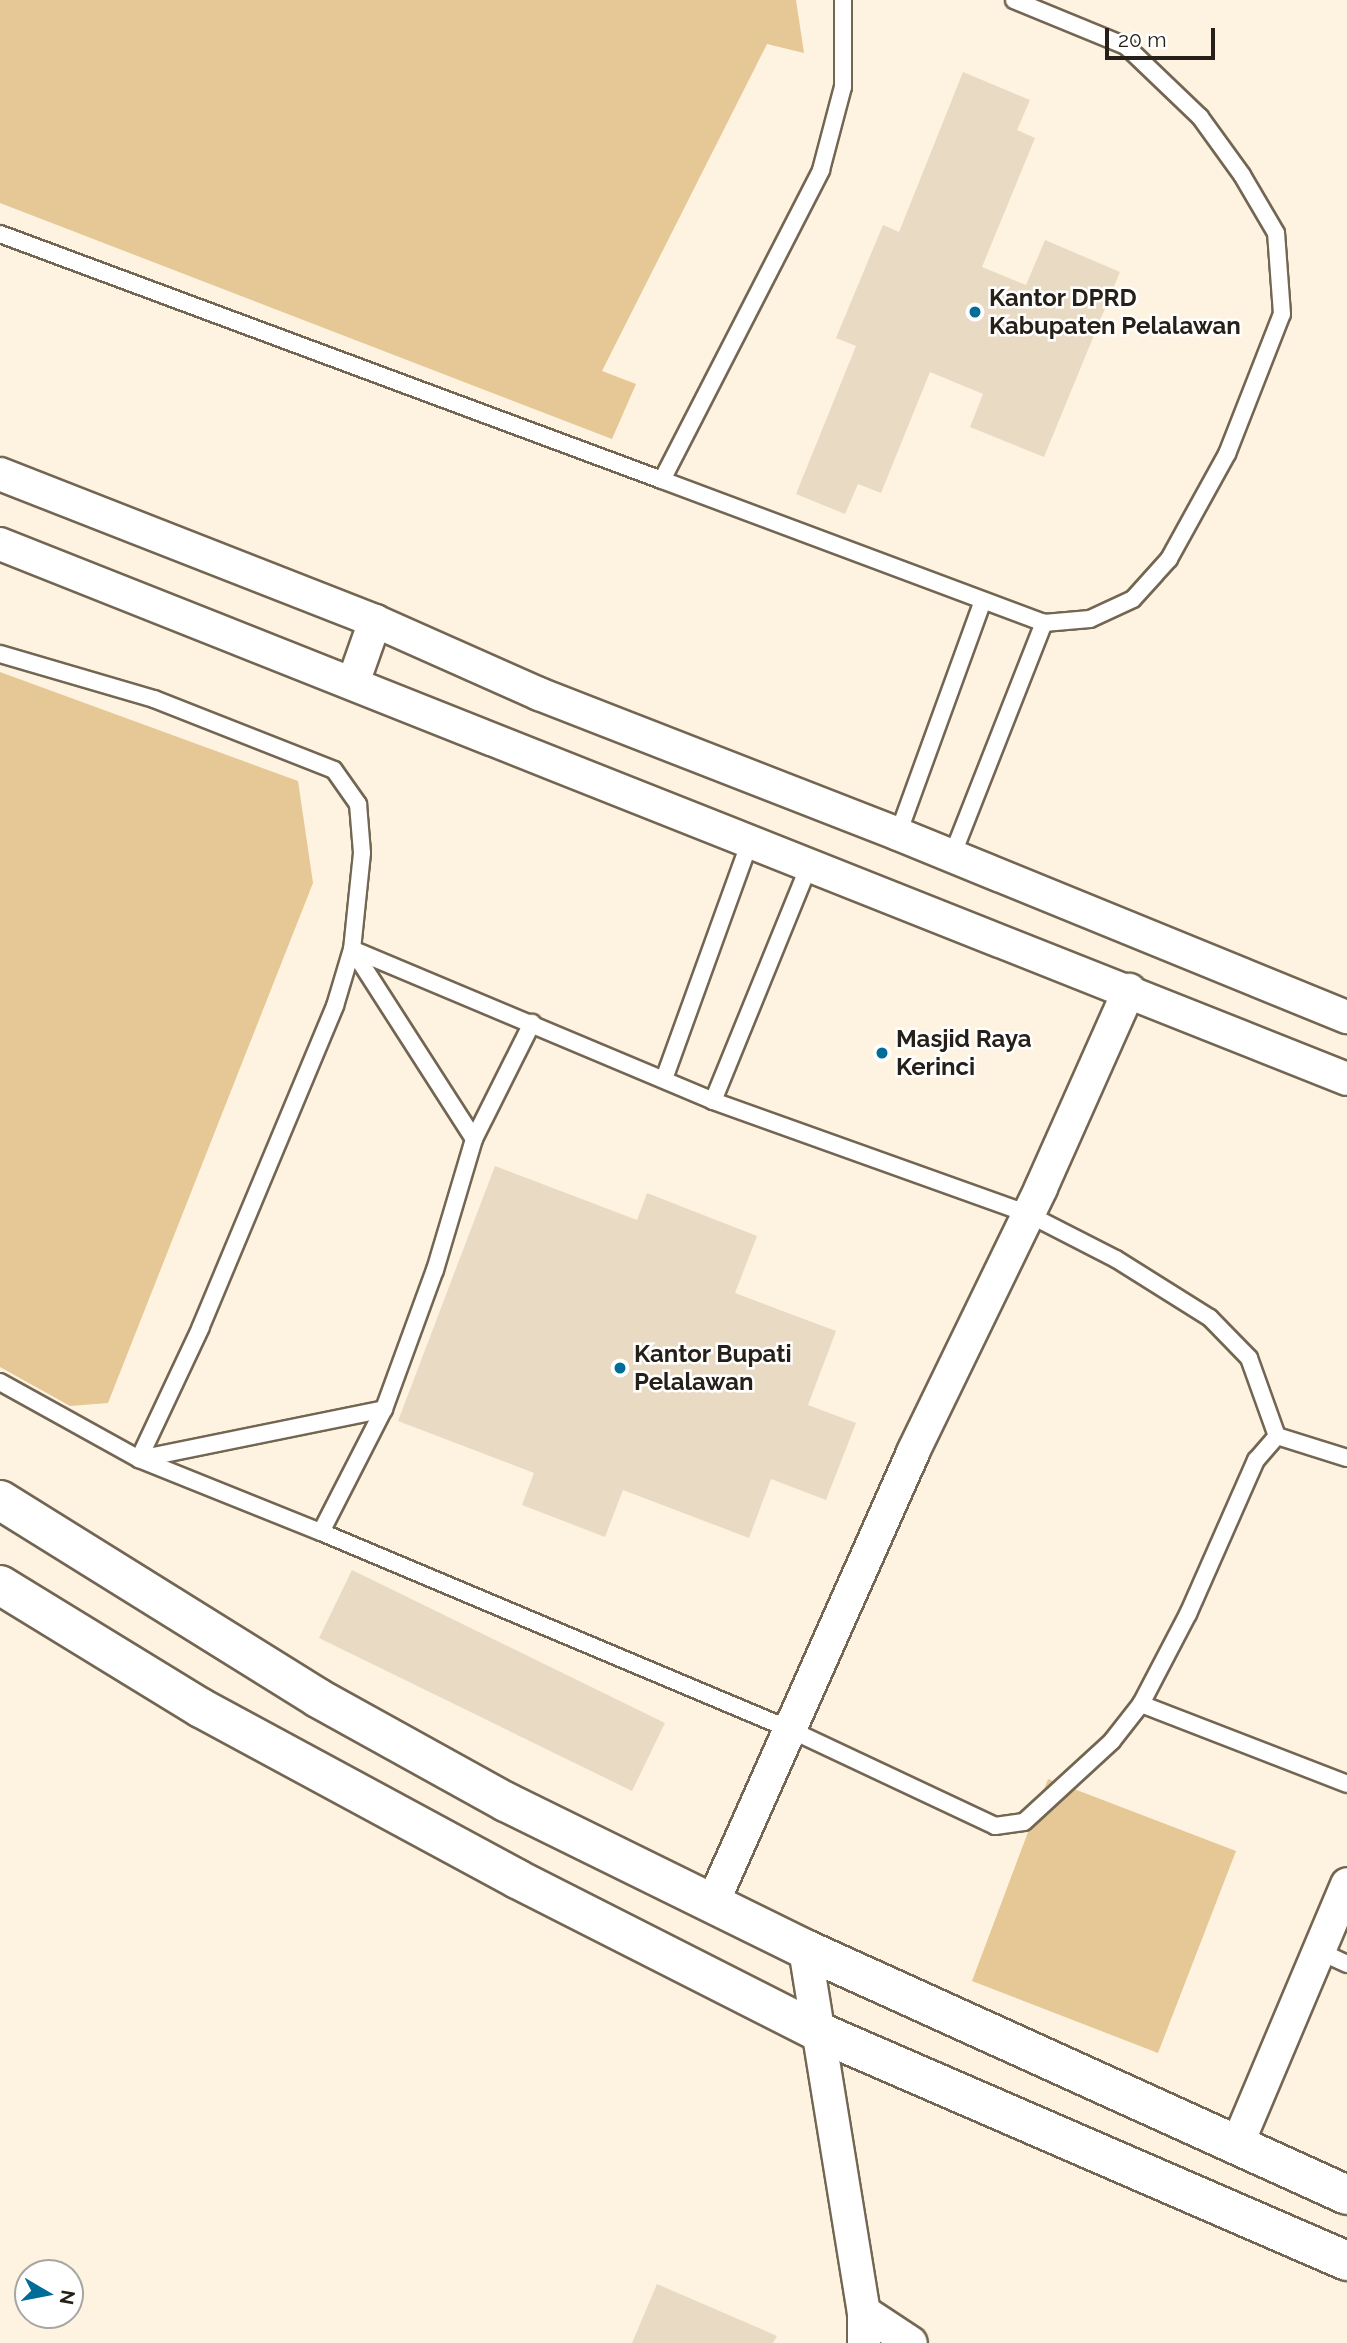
<!DOCTYPE html>
<style>
body{margin:0}
#map{position:relative;width:1347px;height:2343px;overflow:hidden;background:#fef3e0;font-family:Raleway,sans-serif}
div>[style]{position:absolute}
.green>*{inset:0;background:#e6c796}
.building>*{inset:0;background:#e9dac3}
.roads{filter:drop-shadow(2px 0 #736652) drop-shadow(-2px 0 #736652) drop-shadow(0 2px #736652) drop-shadow(0 -2px #736652)}
.lane>*{height:16px;margin:-8px;padding:0 8px;transform-origin:8px;border-radius:8px;background:#fff}
.street>*{height:32px;margin:-16px;padding:0 16px;transform-origin:16px;border-radius:16px;background:#fff}
.secondary>*{height:38px;margin:-19px;padding:0 19px;transform-origin:19px;border-radius:19px;background:#fff}
.dots>*{width:19px;height:19px;translate:-50% -50%;box-sizing:border-box;border:4px solid #fff;border-radius:50%}
span{translate:-50% -50%;white-space:nowrap;text-align:center;line-height:1.15;-webkit-text-stroke:5px #fff;paint-order:stroke}
.poi-label{font-size:24px;color:#262018;font-weight:700}
.left{translate:0 -50%;text-align:left}
.north{position:absolute;left:14px;top:2259px;width:70px;height:70px;box-sizing:border-box;background:#fff;border:2px solid #a8a6a3;border-radius:50%;rotate:100deg;font-size:19px;font-weight:700;line-height:28px;text-align:center;color:#262018}
.north::after{content:'';display:block;margin:auto;width:24px;height:32px;background:#006c98;clip-path:polygon(50% 0,100% 100%,50% 72%,0 100%)}
.scale{position:absolute;left:1105px;top:28px;width:110px;height:32px;box-sizing:border-box;border:4px solid #262018;border-top:0;padding-left:9px;font-size:21px;line-height:24px;white-space:nowrap;color:#262018;-webkit-text-stroke:5px #fff;paint-order:stroke}
</style>
<div id="map">
<div class="green">
<i style="clip-path:polygon(0 0,796px 0,804px 53px,767px 44px,602px 371px,636px 384px,612px 439px,0 203px)"></i>
<i style="clip-path:polygon(0 672px,298px 781px,313px 883px,108px 1403px,70px 1406px,0 1367px)"></i>
<i style="clip-path:polygon(1048px 1779px,1236px 1851px,1158px 2053px,972px 1981px)"></i>
</div>
<div class="building">
<i style="clip-path:polygon(963px 72px,1030px 100px,1017px 130px,1035px 138px,982px 267px,1026px 285px,1045px 240px,1120px 272px,1044px 457px,970px 427px,983px 394px,930px 372px,881px 493px,858px 484px,845px 514px,796px 494px,856px 346px,836px 338px,883px 225px,899px 232px)"></i>
<i style="clip-path:polygon(495px 1166px,637px 1220px,647px 1193px,757px 1236px,735px 1293px,836px 1331px,808px 1405px,856px 1423px,826px 1500px,771px 1479px,749px 1538px,623px 1490px,605px 1537px,522px 1505px,534px 1473px,398px 1421px)"></i>
<i style="clip-path:polygon(352px 1570px,665px 1723px,632px 1791px,319px 1638px)"></i>
<i style="clip-path:polygon(657px 2284px,777px 2336px,773px 2343px,632px 2343px)"></i>
</div>
<div class="roads">
<div class="lane">
<i style="left:0;top:234px;width:706px;rotate:20.39deg"></i>
<i style="left:662px;top:480px;width:348px;rotate:-62.8deg"></i>
<i style="left:821px;top:170px;width:86px;rotate:-75.2deg"></i>
<i style="left:843px;top:87px;width:87px;rotate:-90deg"></i>
<i style="left:662px;top:480px;width:408px;rotate:20.5deg"></i>
<i style="left:1044px;top:623px;width:46px;rotate:-5deg"></i>
<i style="left:1090px;top:619px;width:47px;rotate:-24.9deg"></i>
<i style="left:1133px;top:599px;width:54px;rotate:-48deg"></i>
<i style="left:1169px;top:559px;width:120px;rotate:-61.1deg"></i>
<i style="left:1227px;top:454px;width:150px;rotate:-68.6deg"></i>
<i style="left:1282px;top:314px;width:81px;rotate:-94.2deg"></i>
<i style="left:1276px;top:233px;width:67px;rotate:-120.4deg"></i>
<i style="left:1242px;top:175px;width:72px;rotate:-125.9deg"></i>
<i style="left:1200px;top:117px;width:103px;rotate:-136.2deg"></i>
<i style="left:1126px;top:46px;width:121px;rotate:-157.7deg"></i>
<i style="left:0;top:654px;width:160px;rotate:16.3deg"></i>
<i style="left:154px;top:699px;width:193px;rotate:21.5deg"></i>
<i style="left:334px;top:770px;width:42px;rotate:54.8deg"></i>
<i style="left:358px;top:804px;width:49px;rotate:85.3deg"></i>
<i style="left:362px;top:853px;width:97px;rotate:95.9deg"></i>
<i style="left:352px;top:949px;width:59px;rotate:106.6deg"></i>
<i style="left:335px;top:1006px;width:348px;rotate:112.7deg"></i>
<i style="left:201px;top:1327px;width:146px;rotate:115.2deg"></i>
<i style="left:139px;top:1459px;width:159px;rotate:-151deg"></i>
<i style="left:898px;top:834px;width:248px;rotate:-70deg"></i>
<i style="left:952px;top:856px;width:251px;rotate:-68.5deg"></i>
<i style="left:352px;top:949px;width:392px;rotate:22.8deg"></i>
<i style="left:713px;top:1101px;width:335px;rotate:19.7deg"></i>
<i style="left:1028px;top:1214px;width:99px;rotate:27.1deg"></i>
<i style="left:1116px;top:1259px;width:111px;rotate:32.1deg"></i>
<i style="left:1210px;top:1318px;width:56px;rotate:45.7deg"></i>
<i style="left:1249px;top:1358px;width:83px;rotate:70.3deg"></i>
<i style="left:352px;top:949px;width:226px;rotate:57.3deg"></i>
<i style="left:664px;top:1079px;width:250px;rotate:-70.1deg"></i>
<i style="left:713px;top:1101px;width:254px;rotate:-67.8deg"></i>
<i style="left:1347px;top:1458px;width:73px;rotate:-162.6deg"></i>
<i style="left:1277px;top:1436px;width:32px;rotate:131deg"></i>
<i style="left:1256px;top:1460px;width:168px;rotate:113.8deg"></i>
<i style="left:1188px;top:1614px;width:102px;rotate:117.6deg"></i>
<i style="left:1141px;top:1704px;width:221px;rotate:21.2deg"></i>
<i style="left:139px;top:1459px;width:196px;rotate:21.9deg"></i>
<i style="left:321px;top:1532px;width:138px;rotate:-62.9deg"></i>
<i style="left:384px;top:1409px;width:148px;rotate:-69.9deg"></i>
<i style="left:435px;top:1270px;width:137px;rotate:-73.4deg"></i>
<i style="left:474px;top:1139px;width:130px;rotate:-63.4deg"></i>
<i style="left:139px;top:1459px;width:250px;rotate:-11.5deg"></i>
<i style="left:321px;top:1532px;width:508px;rotate:22.83deg"></i>
<i style="left:789px;top:1729px;width:228px;rotate:25.2deg"></i>
<i style="left:995px;top:1826px;width:29px;rotate:-8deg"></i>
<i style="left:1024px;top:1822px;width:120px;rotate:-42.6deg"></i>
<i style="left:1112px;top:1741px;width:47px;rotate:-51.9deg"></i>
<i style="left:1319px;top:1951px;width:31px;rotate:25deg"></i>
</div>
<div class="street">
<i style="left:0;top:474px;width:403px;rotate:21.4deg"></i>
<i style="left:375px;top:621px;width:180px;rotate:24deg"></i>
<i style="left:539px;top:694px;width:385px;rotate:21.3deg"></i>
<i style="left:898px;top:834px;width:485px;rotate:22.2deg"></i>
<i style="left:0;top:544px;width:1449px;rotate:21.66deg"></i>
<i style="left:353px;top:683px;width:66px;rotate:-70.5deg"></i>
<i style="left:713px;top:1902px;width:492px;rotate:-66deg"></i>
<i style="left:913px;top:1452px;width:293px;rotate:-64.1deg"></i>
<i style="left:1041px;top:1188px;width:217px;rotate:-66deg"></i>
<i style="left:805px;top:1949px;width:368px;rotate:80.8deg"></i>
<i style="left:864px;top:2312px;width:31px;rotate:90deg"></i>
<i style="left:1237px;top:2145px;width:283px;rotate:-67.1deg"></i>
<i style="left:864px;top:2312px;width:56px;rotate:33.4deg"></i>
</div>
<div class="secondary">
<i style="left:0;top:1500px;width:375px;rotate:31.9deg"></i>
<i style="left:318px;top:1698px;width:215px;rotate:29deg"></i>
<i style="left:506px;top:1802px;width:333px;rotate:26.2deg"></i>
<i style="left:805px;top:1949px;width:595px;rotate:24.41deg"></i>
<i style="left:0;top:1585px;width:236px;rotate:31.5deg"></i>
<i style="left:201px;top:1708px;width:359px;rotate:28.4deg"></i>
<i style="left:517px;top:1879px;width:336px;rotate:26.9deg"></i>
<i style="left:817px;top:2031px;width:578px;rotate:23.46deg"></i>
</div>
</div>
<div class="dots">
<i style="left:975px;top:312px;background:#006c98"></i>
<i style="left:882px;top:1053px;background:#006c98"></i>
<i style="left:620px;top:1368px;background:#006c98"></i>
</div>
<div class="poi-label">
<span class="left" style="left:989px;top:312px">Kantor DPRD<br>Kabupaten Pelalawan</span>
<span class="left" style="left:896px;top:1053px">Masjid Raya<br>Kerinci</span>
<span class="left" style="left:634px;top:1368px">Kantor Bupati<br>Pelalawan</span>
</div>
<div class="north">N</div>
<div class="scale">20 m</div>
</div>
